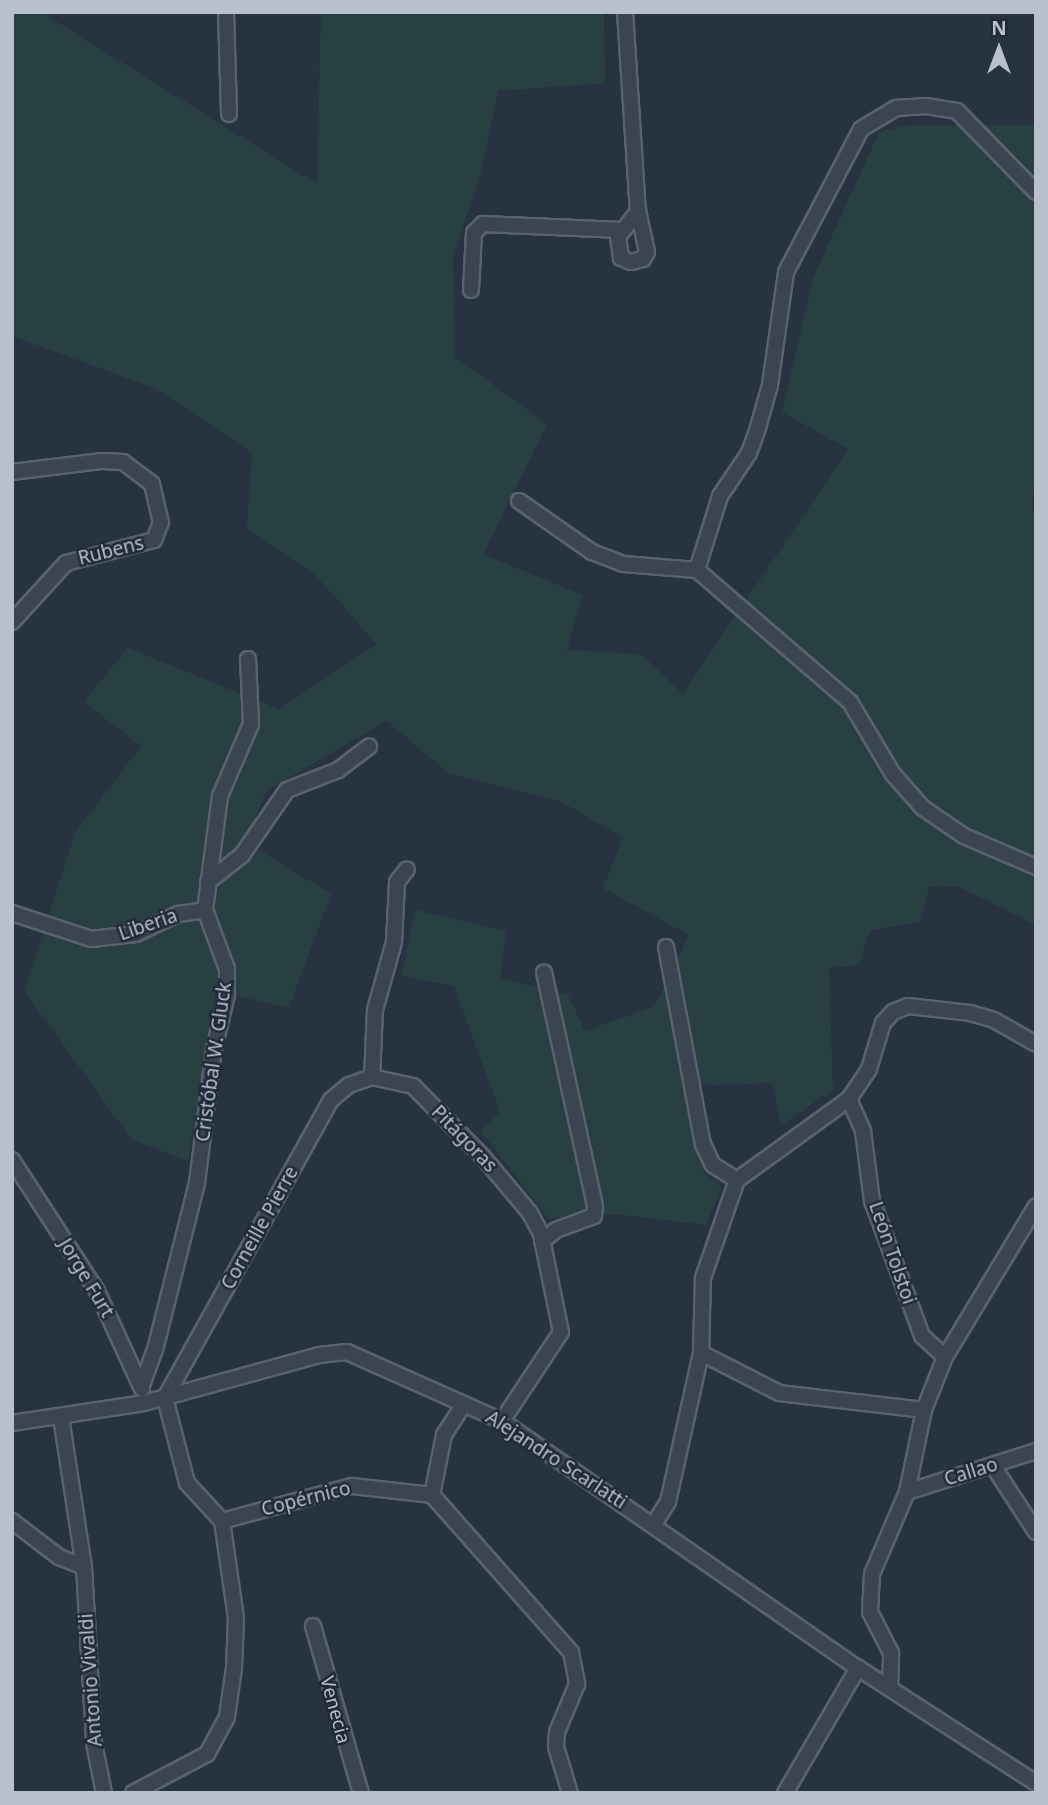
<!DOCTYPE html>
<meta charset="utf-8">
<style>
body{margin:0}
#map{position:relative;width:1048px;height:1805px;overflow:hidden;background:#273341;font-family:"Noto Sans",sans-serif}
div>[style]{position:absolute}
.green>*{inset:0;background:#294042}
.roads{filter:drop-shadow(2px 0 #59626e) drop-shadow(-2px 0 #59626e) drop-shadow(0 2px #59626e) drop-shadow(0 -2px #59626e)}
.minor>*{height:14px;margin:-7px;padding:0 7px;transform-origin:7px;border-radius:7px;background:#3b4551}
span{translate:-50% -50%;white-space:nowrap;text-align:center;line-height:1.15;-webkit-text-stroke:5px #1f2937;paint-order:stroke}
.street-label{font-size:19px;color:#b8c0cb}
.frame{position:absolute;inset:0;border:14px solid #b8c0cb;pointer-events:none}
.north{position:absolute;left:964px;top:14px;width:70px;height:70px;-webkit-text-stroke:5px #1f2937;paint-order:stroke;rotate:0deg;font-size:19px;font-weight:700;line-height:28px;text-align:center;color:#b8c0cb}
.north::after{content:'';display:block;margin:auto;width:24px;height:32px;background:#b8c0cb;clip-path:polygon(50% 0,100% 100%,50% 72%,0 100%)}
</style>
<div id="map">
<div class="green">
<i style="clip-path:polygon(12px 12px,41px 12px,317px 184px,321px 12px,604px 12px,605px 83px,498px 91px,481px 172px,453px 259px,455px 357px,547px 424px,483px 554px,582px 595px,567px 650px,641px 654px,683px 694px,848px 449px,782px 412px,813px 278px,879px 132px,909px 125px,1036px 125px,1036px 463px,1032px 510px,1036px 515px,1036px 925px,957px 886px,929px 887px,920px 922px,870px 930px,859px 965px,829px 968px,833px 1090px,781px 1125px,772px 1083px,686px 1086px,704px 1173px,722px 1187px,706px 1225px,615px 1214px,548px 1219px,481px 1131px,500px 1112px,454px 986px,402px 976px,415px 910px,506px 931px,500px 978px,568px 995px,585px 1031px,655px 1006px,689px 935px,603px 888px,623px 838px,562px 802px,449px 774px,387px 721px,266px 791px,246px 842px,331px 894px,289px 1008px,216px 991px,188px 1161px,132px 1140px,24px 991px,75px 833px,141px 746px,83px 702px,128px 648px,279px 709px,377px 644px,315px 575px,247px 529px,252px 452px,154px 388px,12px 336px)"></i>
</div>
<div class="roads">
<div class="minor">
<i style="left:226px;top:12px;width:102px;rotate:88.3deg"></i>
<i style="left:625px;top:12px;width:199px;rotate:86.3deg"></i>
<i style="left:638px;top:211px;width:42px;rotate:77.6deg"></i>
<i style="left:647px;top:252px;width:8px;rotate:120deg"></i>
<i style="left:643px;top:259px;width:12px;rotate:166deg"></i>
<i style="left:631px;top:262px;width:11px;rotate:-158deg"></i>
<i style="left:621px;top:258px;width:21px;rotate:-98deg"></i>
<i style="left:618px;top:237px;width:33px;rotate:-52deg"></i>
<i style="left:471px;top:290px;width:57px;rotate:-87deg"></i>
<i style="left:474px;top:233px;width:13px;rotate:-45deg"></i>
<i style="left:483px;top:224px;width:139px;rotate:2.5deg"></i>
<i style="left:12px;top:472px;width:91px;rotate:-7deg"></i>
<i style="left:102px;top:461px;width:21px;rotate:3deg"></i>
<i style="left:123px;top:462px;width:36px;rotate:37deg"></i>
<i style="left:152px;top:484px;width:39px;rotate:77deg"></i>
<i style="left:161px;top:522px;width:19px;rotate:111deg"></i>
<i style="left:154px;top:540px;width:91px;rotate:165.4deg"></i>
<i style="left:66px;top:563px;width:80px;rotate:132.5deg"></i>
<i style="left:519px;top:501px;width:89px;rotate:34.9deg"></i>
<i style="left:592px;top:552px;width:33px;rotate:21deg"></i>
<i style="left:623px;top:564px;width:74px;rotate:4.6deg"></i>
<i style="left:697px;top:570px;width:77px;rotate:-72.7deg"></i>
<i style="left:720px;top:496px;width:52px;rotate:-56deg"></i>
<i style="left:749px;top:453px;width:23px;rotate:-70deg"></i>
<i style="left:757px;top:431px;width:48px;rotate:-74.2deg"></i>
<i style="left:770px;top:385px;width:114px;rotate:-81.9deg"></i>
<i style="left:786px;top:272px;width:161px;rotate:-62.3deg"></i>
<i style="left:861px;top:129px;width:41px;rotate:-31deg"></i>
<i style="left:896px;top:108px;width:30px;rotate:-4deg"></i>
<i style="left:926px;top:106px;width:31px;rotate:9deg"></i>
<i style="left:957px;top:111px;width:113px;rotate:45.7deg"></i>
<i style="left:697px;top:570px;width:202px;rotate:40.8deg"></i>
<i style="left:850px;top:702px;width:84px;rotate:59.2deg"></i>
<i style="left:893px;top:774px;width:45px;rotate:48.6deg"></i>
<i style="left:923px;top:808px;width:50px;rotate:34.3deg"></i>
<i style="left:964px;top:836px;width:78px;rotate:23.3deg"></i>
<i style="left:208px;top:882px;width:43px;rotate:-38.5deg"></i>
<i style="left:242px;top:855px;width:79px;rotate:-55.3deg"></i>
<i style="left:287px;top:790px;width:55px;rotate:-21.4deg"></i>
<i style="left:338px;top:770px;width:39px;rotate:-37deg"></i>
<i style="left:12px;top:913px;width:83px;rotate:18.2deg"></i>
<i style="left:91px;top:939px;width:45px;rotate:-6.3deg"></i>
<i style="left:136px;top:934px;width:47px;rotate:-25.5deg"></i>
<i style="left:178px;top:914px;width:27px;rotate:-8deg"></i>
<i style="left:666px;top:947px;width:200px;rotate:79.4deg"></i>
<i style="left:703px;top:1144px;width:23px;rotate:65deg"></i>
<i style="left:713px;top:1165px;width:28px;rotate:32deg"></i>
<i style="left:372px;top:1077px;width:67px;rotate:-87.4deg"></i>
<i style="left:375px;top:1010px;width:71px;rotate:-74.4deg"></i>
<i style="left:394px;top:942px;width:60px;rotate:-87.1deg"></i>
<i style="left:397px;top:882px;width:16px;rotate:-52deg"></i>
<i style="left:849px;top:1099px;width:35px;rotate:66deg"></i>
<i style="left:863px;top:1131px;width:71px;rotate:82.7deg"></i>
<i style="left:872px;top:1201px;width:26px;rotate:69deg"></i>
<i style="left:881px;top:1225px;width:118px;rotate:69.7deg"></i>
<i style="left:922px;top:1336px;width:31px;rotate:42deg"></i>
<i style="left:12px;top:1160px;width:156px;rotate:57deg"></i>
<i style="left:97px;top:1291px;width:108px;rotate:65.3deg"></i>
<i style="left:542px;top:1241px;width:18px;rotate:-38deg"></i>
<i style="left:556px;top:1230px;width:40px;rotate:-20.2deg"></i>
<i style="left:594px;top:1216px;width:10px;rotate:-84deg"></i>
<i style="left:595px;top:1206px;width:239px;rotate:-102.3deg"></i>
<i style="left:701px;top:1353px;width:88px;rotate:27.1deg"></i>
<i style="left:779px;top:1393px;width:146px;rotate:6.7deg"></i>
<i style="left:142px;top:1385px;width:37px;rotate:-70deg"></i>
<i style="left:155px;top:1350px;width:172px;rotate:-75.9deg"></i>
<i style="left:197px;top:1183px;width:135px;rotate:-82.8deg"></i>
<i style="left:214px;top:1049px;width:56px;rotate:-76.5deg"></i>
<i style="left:227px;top:995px;width:26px;rotate:-90deg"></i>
<i style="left:227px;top:969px;width:63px;rotate:-110.4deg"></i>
<i style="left:205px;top:910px;width:115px;rotate:-82.5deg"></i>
<i style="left:220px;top:796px;width:78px;rotate:-66.7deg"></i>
<i style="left:251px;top:724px;width:65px;rotate:-92.6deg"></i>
<i style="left:464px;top:1404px;width:37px;rotate:123deg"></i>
<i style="left:444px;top:1435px;width:61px;rotate:101.3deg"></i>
<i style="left:432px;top:1495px;width:210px;rotate:48.5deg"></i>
<i style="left:571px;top:1652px;width:33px;rotate:79deg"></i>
<i style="left:577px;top:1684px;width:52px;rotate:112.6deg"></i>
<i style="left:557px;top:1732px;width:15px;rotate:94deg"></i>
<i style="left:556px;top:1747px;width:48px;rotate:73.1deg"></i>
<i style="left:61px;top:1417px;width:152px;rotate:81.3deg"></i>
<i style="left:84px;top:1567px;width:176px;rotate:86.7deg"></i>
<i style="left:94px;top:1743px;width:51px;rotate:78.7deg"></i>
<i style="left:12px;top:1423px;width:134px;rotate:-8.6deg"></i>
<i style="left:144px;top:1403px;width:181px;rotate:-15.3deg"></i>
<i style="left:319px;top:1355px;width:28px;rotate:-6deg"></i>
<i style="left:347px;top:1352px;width:170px;rotate:24deg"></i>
<i style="left:502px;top:1421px;width:433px;rotate:34.8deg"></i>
<i style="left:858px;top:1668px;width:212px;rotate:32.9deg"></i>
<i style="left:993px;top:1466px;width:79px;rotate:56.9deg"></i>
<i style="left:907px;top:1492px;width:135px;rotate:-17.6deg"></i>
<i style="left:12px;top:1521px;width:59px;rotate:37.5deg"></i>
<i style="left:59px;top:1557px;width:27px;rotate:22deg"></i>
<i style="left:222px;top:1521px;width:135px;rotate:-15.1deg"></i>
<i style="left:352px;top:1486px;width:81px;rotate:6.4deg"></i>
<i style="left:654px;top:1524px;width:26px;rotate:-58deg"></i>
<i style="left:668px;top:1502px;width:153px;rotate:-77.5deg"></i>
<i style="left:701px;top:1353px;width:75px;rotate:-88.5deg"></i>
<i style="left:703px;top:1278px;width:104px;rotate:-70.9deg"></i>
<i style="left:737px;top:1180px;width:138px;rotate:-35.9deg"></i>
<i style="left:849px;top:1099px;width:36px;rotate:-56deg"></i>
<i style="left:869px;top:1069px;width:48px;rotate:-73.1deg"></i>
<i style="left:883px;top:1023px;width:15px;rotate:-48deg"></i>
<i style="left:893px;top:1012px;width:16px;rotate:-22deg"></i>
<i style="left:908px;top:1006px;width:62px;rotate:6.4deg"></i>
<i style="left:970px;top:1013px;width:25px;rotate:16deg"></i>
<i style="left:994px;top:1020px;width:48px;rotate:29.7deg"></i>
<i style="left:313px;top:1626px;width:174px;rotate:74deg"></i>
<i style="left:890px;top:1687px;width:34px;rotate:-88deg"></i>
<i style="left:891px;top:1653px;width:46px;rotate:-117.1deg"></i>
<i style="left:870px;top:1612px;width:38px;rotate:-87deg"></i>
<i style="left:872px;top:1574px;width:89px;rotate:-66.9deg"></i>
<i style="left:907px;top:1492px;width:84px;rotate:-78.3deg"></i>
<i style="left:924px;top:1410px;width:57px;rotate:-68.4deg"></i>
<i style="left:945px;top:1357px;width:176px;rotate:-58.9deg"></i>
<i style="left:133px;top:1793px;width:84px;rotate:-27.8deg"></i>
<i style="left:207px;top:1754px;width:42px;rotate:-61.6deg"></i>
<i style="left:227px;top:1717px;width:49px;rotate:-81.9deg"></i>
<i style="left:234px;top:1668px;width:50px;rotate:-87.7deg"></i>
<i style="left:236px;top:1618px;width:98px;rotate:-98.2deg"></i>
<i style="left:222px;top:1521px;width:52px;rotate:-132.6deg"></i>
<i style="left:187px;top:1483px;width:88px;rotate:-104.5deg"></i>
<i style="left:165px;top:1398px;width:341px;rotate:-60.9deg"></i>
<i style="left:331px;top:1100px;width:23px;rotate:-40deg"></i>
<i style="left:349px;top:1085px;width:24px;rotate:-19deg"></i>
<i style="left:372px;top:1077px;width:42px;rotate:12.4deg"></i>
<i style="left:413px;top:1086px;width:100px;rotate:45.4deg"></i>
<i style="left:483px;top:1157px;width:73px;rotate:50deg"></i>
<i style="left:530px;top:1213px;width:24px;rotate:62deg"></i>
<i style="left:541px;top:1234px;width:100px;rotate:78.5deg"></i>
<i style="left:561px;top:1332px;width:107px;rotate:123.5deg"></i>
<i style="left:785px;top:1793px;width:145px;rotate:-59.7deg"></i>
</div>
</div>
<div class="street-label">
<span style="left:111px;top:551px;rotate:-14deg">Rubens</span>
<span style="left:148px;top:925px;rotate:-19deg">Liberia</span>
<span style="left:214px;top:1062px;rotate:-82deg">Cristóbal W. Gluck</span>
<span style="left:464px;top:1139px;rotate:46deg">Pitágoras</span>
<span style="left:260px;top:1228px;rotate:-61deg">Corneille Pierre</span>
<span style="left:892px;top:1253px;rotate:71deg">León Tolstoi</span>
<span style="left:86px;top:1278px;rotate:59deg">Jorge Furt</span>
<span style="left:556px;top:1460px;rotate:33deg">Alejandro Scarlatti</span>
<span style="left:971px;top:1472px;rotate:-17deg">Callao</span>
<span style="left:306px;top:1499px;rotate:-14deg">Copérnico</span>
<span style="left:91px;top:1680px;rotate:-94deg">Antonio Vivaldi</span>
<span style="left:335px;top:1710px;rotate:75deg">Venecia</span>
</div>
<div class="frame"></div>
<div class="north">N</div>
</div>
